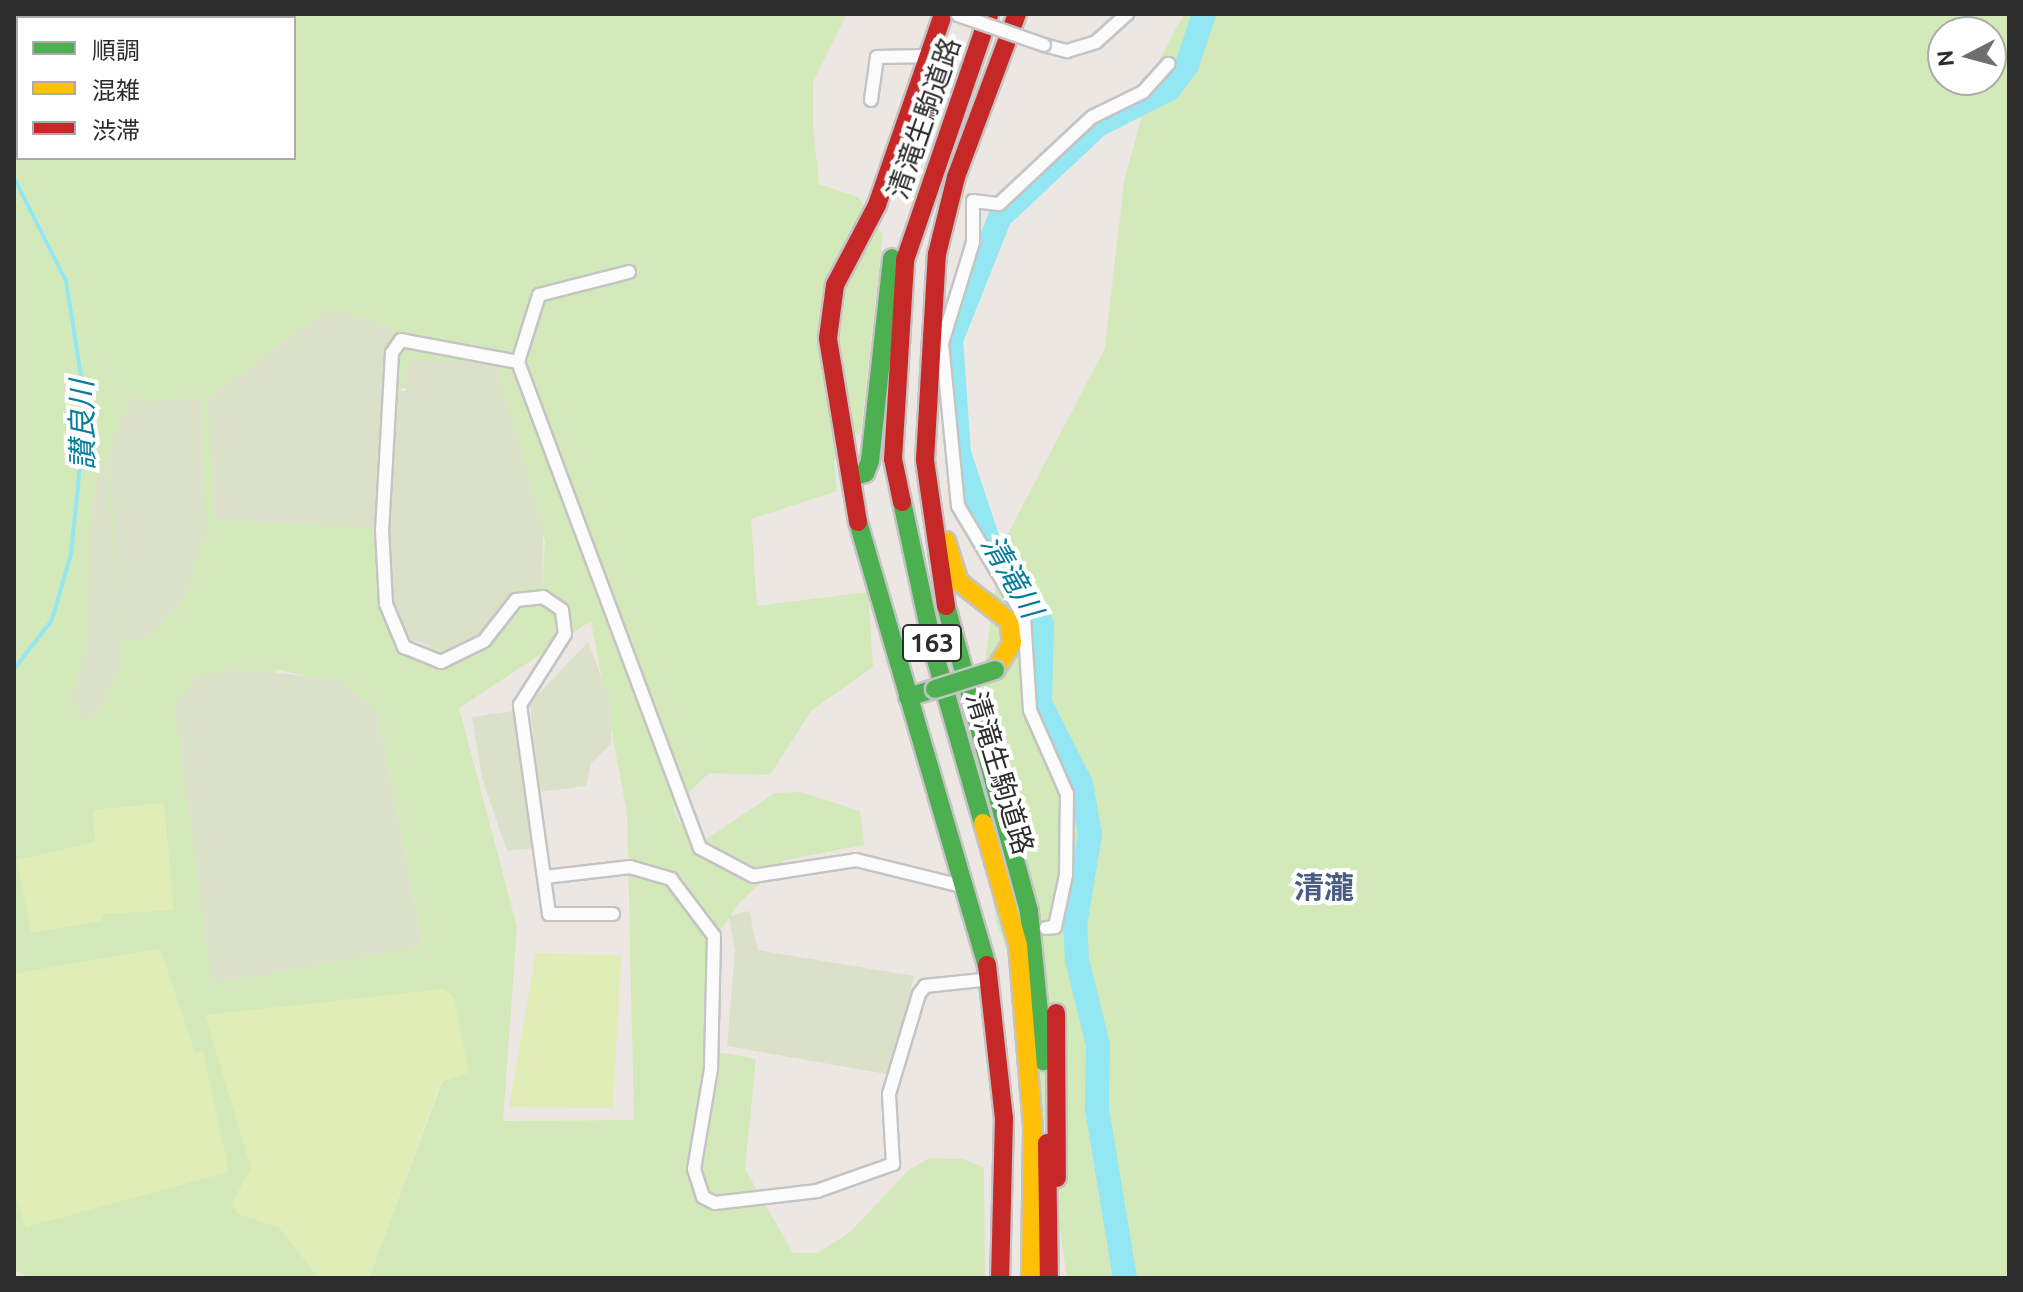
<!DOCTYPE html>
<meta charset="utf-8">
<style>
body{margin:0}
#map{position:relative;width:2023px;height:1292px;overflow:hidden;background:#ece7e2;font-family:Ubuntu,"Noto Sans JP",sans-serif}
div>[style]{position:absolute}
.green>*{inset:0;background:#d4e9b9}
.cemetery>*{inset:0;background:#dbe0c9}
.pitch>*{inset:0;background:#e0edb7}
.stream>*{height:4px;margin:-2px;padding:0 2px;transform-origin:2px;border-radius:2px;background:#92e7f2}
.river>*{height:24px;margin:-12px;padding:0 12px;transform-origin:12px;border-radius:12px;background:#92e7f2}
.roads{filter:drop-shadow(2px 0 #c5c4c4) drop-shadow(-2px 0 #c5c4c4) drop-shadow(0 2px #c5c4c4) drop-shadow(0 -2px #c5c4c4)}
.street>*{height:12px;margin:-6px;padding:0 6px;transform-origin:6px;border-radius:6px;background:#fcfbfb}
.fast>*{height:18px;margin:-9px;padding:0 9px;transform-origin:9px;border-radius:9px;background:#4caf50}
.slow>*{height:18px;margin:-9px;padding:0 9px;transform-origin:9px;border-radius:9px;background:#ffc107}
.jam>*{height:18px;margin:-9px;padding:0 9px;transform-origin:9px;border-radius:9px;background:#c62828}
.bridges{filter:drop-shadow(2px 0 #c5c4c4) drop-shadow(-2px 0 #c5c4c4) drop-shadow(0 2px #c5c4c4) drop-shadow(0 -2px #c5c4c4)}
.street-bridge>*{height:12px;margin:-6px;padding:0 6px;transform-origin:6px;border-radius:6px;background:#fcfbfb}
.fast-bridge>*{height:18px;margin:-9px;padding:0 9px;transform-origin:9px;border-radius:9px;background:#4caf50}
span{translate:-50% -50%;white-space:nowrap;text-align:center;line-height:1.15;-webkit-text-stroke:8px #fff;paint-order:stroke}
.shield-label span{padding:2px 6px;background:#fff;border:2px solid;border-radius:6px;-webkit-text-stroke-width:0}
.shield-label{font-size:26px;color:#2d2d2d;font-weight:700}
.street-label{font-size:28px;color:#2d2d2d}
.water-label{font-size:30px;color:#047e9c;font-style:italic}
.neighbourhood-label{font-size:30px;color:#495c83;font-weight:700}
.frame{position:absolute;inset:0;border:16px solid #2d2d2d;pointer-events:none}
.legend{position:absolute;left:16px;top:16px;width:280px;height:144px;box-sizing:border-box;background:#fff;border:2px solid #ababab;margin:0;padding:10px 14px;list-style:none;font-size:24px;color:#2d2d2d}
.legend li{display:flex;align-items:center;gap:16px;height:40px}
.legend b{width:40px;border:2px solid #ababab}
.north{position:absolute;left:1927px;top:16px;width:80px;height:80px;box-sizing:border-box;background:#fff;border:2px solid #ababab;border-radius:50%;rotate:264deg;font-size:22px;font-weight:700;line-height:32px;text-align:center;color:#2d2d2d}
.north::after{content:'';display:block;margin:auto;width:28px;height:36px;background:#706e6c;clip-path:polygon(50% 0,100% 100%,50% 72%,0 100%)}
</style>
<div id="map">
<div class="green">
<i style="clip-path:polygon(evenodd,14px 14px,847px 14px,813px 82px,813px 127px,819px 184px,858px 197px,883px 235px,861px 431px,834px 460px,837px 491px,751px 519px,757px 606px,868px 592px,873px 667px,812px 710px,770px 775px,709px 773px,673px 808px,693px 848px,775px 793px,801px 792px,860px 811px,864px 845px,785px 860px,739px 903px,711px 944px,706px 1050px,756px 1059px,745px 1169px,793px 1253px,818px 1253px,850px 1232px,909px 1170px,930px 1158px,962px 1159px,984px 1167px,985px 1278px,369px 1278px,443px 1079px,454px 998px,249px 1156px,251px 1169px,232px 1203px,238px 1214px,279px 1227px,319px 1278px,31px 1278px,14px 1271px,14px 1192px,27px 1227px,202px 1051px,195px 1054px,160px 949px,14px 974px,14px 14px,18px 18px,294px 18px,294px 158px,18px 158px,18px 18px,14px 14px,471px 357px,494px 360px,545px 541px,542px 585px,515px 588px,474px 642px,419px 647px,394px 610px,397px 391px,471px 363px,471px 357px,14px 14px,591px 621px,627px 813px,634px 1120px,503px 1121px,517px 927px,459px 708px,591px 621px,14px 14px,275px 669px,317px 678px,377px 709px,423px 946px,275px 669px)"></i>
<i style="clip-path:polygon(evenodd,1184px 14px,2009px 14px,2009px 1278px,1067px 1278px,1028px 1004px,997px 925px,970px 768px,1001px 547px,1105px 348px,1124px 181px,1155px 68px,1184px 14px,1943px 32px,1991px 32px,1991px 80px,1943px 80px,1943px 32px)"></i>
</div>
<div class="cemetery">
<i style="clip-path:polygon(329px 308px,392px 328px,375px 528px,215px 520px,207px 399px)"></i>
<i style="clip-path:polygon(471px 356px,495px 360px,543px 526px,542px 585px,515px 588px,474px 642px,448px 652px,408px 638px,394px 610px,394px 572px,386px 572px,396px 391px,406px 391px,407px 359px,471px 363px)"></i>
<i style="clip-path:polygon(133px 393px,143px 402px,201px 397px,207px 529px,184px 600px,148px 638px,120px 639px,109px 449px)"></i>
<i style="clip-path:polygon(106px 449px,121px 664px,99px 711px,85px 720px,71px 701px,87px 643px,91px 505px)"></i>
<i style="clip-path:polygon(588px 642px,611px 703px,611px 744px,591px 763px,586px 786px,539px 792px,530px 703px)"></i>
<i style="clip-path:polygon(231px 669px,338px 679px,377px 709px,423px 946px,212px 984px,174px 704px,198px 676px)"></i>
<i style="clip-path:polygon(513px 711px,534px 848px,507px 851px,482px 778px,472px 717px)"></i>
<i style="clip-path:polygon(749px 911px,758px 950px,914px 976px,893px 1068px,886px 1074px,727px 1046px,735px 952px,729px 916px)"></i>
</div>
<div class="pitch">
<i style="clip-path:polygon(164px 803px,174px 910px,102px 914px,102px 921px,31px 933px,17px 860px,95px 842px,93px 810px)"></i>
<i style="clip-path:polygon(160px 949px,195px 1054px,203px 1051px,229px 1172px,26px 1227px,14px 1192px,14px 974px)"></i>
<i style="clip-path:polygon(536px 953px,621px 955px,613px 1108px,509px 1107px)"></i>
<i style="clip-path:polygon(444px 989px,454px 998px,469px 1072px,440px 1083px,369px 1278px,319px 1278px,279px 1227px,238px 1214px,232px 1203px,251px 1168px,205px 1015px)"></i>
</div>
<div class="stream">
<i style="left:14px;top:178px;width:115px;rotate:63.2deg"></i>
<i style="left:66px;top:281px;width:128px;rotate:81deg"></i>
<i style="left:86px;top:407px;width:148px;rotate:95.8deg"></i>
<i style="left:71px;top:554px;width:69px;rotate:106.1deg"></i>
<i style="left:52px;top:620px;width:62px;rotate:127.8deg"></i>
</div>
<div class="river">
<i style="left:1125px;top:1278px;width:171px;rotate:-99.4deg"></i>
<i style="left:1097px;top:1109px;width:64px;rotate:-89.1deg"></i>
<i style="left:1098px;top:1045px;width:88px;rotate:-103.9deg"></i>
<i style="left:1077px;top:960px;width:35px;rotate:-93deg"></i>
<i style="left:1075px;top:925px;width:92px;rotate:-80.6deg"></i>
<i style="left:1090px;top:834px;width:51px;rotate:-100.2deg"></i>
<i style="left:1081px;top:784px;width:91px;rotate:-116.8deg"></i>
<i style="left:1040px;top:703px;width:79px;rotate:-88.5deg"></i>
<i style="left:1042px;top:624px;width:85px;rotate:-125.4deg"></i>
<i style="left:993px;top:555px;width:108px;rotate:-108.4deg"></i>
<i style="left:959px;top:453px;width:113px;rotate:-94deg"></i>
<i style="left:951px;top:340px;width:132px;rotate:-68.3deg"></i>
<i style="left:1000px;top:217px;width:134px;rotate:-43.2deg"></i>
<i style="left:1098px;top:125px;width:80px;rotate:-26.9deg"></i>
<i style="left:1169px;top:89px;width:30px;rotate:-53deg"></i>
<i style="left:1187px;top:65px;width:54px;rotate:-71.6deg"></i>
</div>
<div class="roads">
<div class="street">
<i style="left:1044px;top:45px;width:24px;rotate:15deg"></i>
<i style="left:1067px;top:51px;width:30px;rotate:-17deg"></i>
<i style="left:1096px;top:42px;width:42px;rotate:-42.1deg"></i>
<i style="left:871px;top:100px;width:43px;rotate:-82.1deg"></i>
<i style="left:877px;top:57px;width:52px;rotate:-1.1deg"></i>
<i style="left:629px;top:272px;width:93px;rotate:165.7deg"></i>
<i style="left:539px;top:295px;width:70px;rotate:107.4deg"></i>
<i style="left:518px;top:362px;width:519px;rotate:69.47deg"></i>
<i style="left:700px;top:848px;width:60px;rotate:27.8deg"></i>
<i style="left:753px;top:876px;width:104px;rotate:-8.8deg"></i>
<i style="left:856px;top:860px;width:113px;rotate:13.8deg"></i>
<i style="left:518px;top:362px;width:119px;rotate:-169.4deg"></i>
<i style="left:401px;top:340px;width:16px;rotate:125deg"></i>
<i style="left:392px;top:353px;width:177px;rotate:93.2deg"></i>
<i style="left:382px;top:530px;width:74px;rotate:86.9deg"></i>
<i style="left:386px;top:604px;width:47px;rotate:67.3deg"></i>
<i style="left:404px;top:647px;width:40px;rotate:22deg"></i>
<i style="left:441px;top:662px;width:48px;rotate:-26deg"></i>
<i style="left:484px;top:641px;width:52px;rotate:-52deg"></i>
<i style="left:516px;top:600px;width:27px;rotate:-6deg"></i>
<i style="left:543px;top:597px;width:23px;rotate:34deg"></i>
<i style="left:562px;top:610px;width:24px;rotate:83deg"></i>
<i style="left:565px;top:634px;width:84px;rotate:122.4deg"></i>
<i style="left:520px;top:705px;width:211px;rotate:82.1deg"></i>
<i style="left:549px;top:914px;width:64px"></i>
<i style="left:545px;top:877px;width:86px;rotate:-6.7deg"></i>
<i style="left:630px;top:867px;width:43px;rotate:16.3deg"></i>
<i style="left:671px;top:879px;width:71px;rotate:53deg"></i>
<i style="left:714px;top:936px;width:133px;rotate:91.3deg"></i>
<i style="left:711px;top:1069px;width:101px;rotate:99.6deg"></i>
<i style="left:694px;top:1169px;width:29px;rotate:72deg"></i>
<i style="left:703px;top:1197px;width:13px;rotate:27deg"></i>
<i style="left:715px;top:1203px;width:103px;rotate:-6.7deg"></i>
<i style="left:817px;top:1191px;width:81px;rotate:-19.6deg"></i>
<i style="left:893px;top:1164px;width:70px;rotate:-93.3deg"></i>
<i style="left:889px;top:1094px;width:104px;rotate:-73.3deg"></i>
<i style="left:919px;top:994px;width:10px;rotate:-53deg"></i>
<i style="left:925px;top:986px;width:65px;rotate:-6.1deg"></i>
<i style="left:1046px;top:928px;width:9px;rotate:-6deg"></i>
<i style="left:1055px;top:927px;width:53px;rotate:-78.1deg"></i>
<i style="left:1066px;top:875px;width:81px;rotate:-89.3deg"></i>
<i style="left:1067px;top:794px;width:92px;rotate:-113.8deg"></i>
<i style="left:1030px;top:710px;width:93px;rotate:-93.7deg"></i>
<i style="left:1024px;top:617px;width:129px;rotate:-120.7deg"></i>
<i style="left:958px;top:506px;width:164px;rotate:-95.6deg"></i>
<i style="left:942px;top:343px;width:106px;rotate:-72.9deg"></i>
<i style="left:973px;top:242px;width:41px;rotate:-90deg"></i>
<i style="left:973px;top:201px;width:26px;rotate:7deg"></i>
<i style="left:999px;top:204px;width:127px;rotate:-43.1deg"></i>
<i style="left:1092px;top:117px;width:57px;rotate:-26.1deg"></i>
<i style="left:1143px;top:92px;width:38px;rotate:-48deg"></i>
</div>
<div class="fast">
<i style="left:852px;top:477px;width:14px;rotate:-17deg"></i>
<i style="left:865px;top:473px;width:13px;rotate:-67deg"></i>
<i style="left:870px;top:461px;width:204px;rotate:-83.8deg"></i>
<i style="left:902px;top:502px;width:157px;rotate:77.9deg"></i>
<i style="left:935px;top:656px;width:174px;rotate:74deg"></i>
<i style="left:858px;top:522px;width:461px;rotate:73.8deg"></i>
<i style="left:946px;top:606px;width:317px;rotate:74.8deg"></i>
<i style="left:1029px;top:912px;width:150px;rotate:84.3deg"></i>
<i style="left:908px;top:697px;width:28px;rotate:-17deg"></i>
</div>
<div class="slow">
<i style="left:946px;top:541px;width:43px;rotate:72.4deg"></i>
<i style="left:959px;top:582px;width:63px;rotate:38deg"></i>
<i style="left:1009px;top:621px;width:22px;rotate:82deg"></i>
<i style="left:1012px;top:643px;width:32px;rotate:122deg"></i>
<i style="left:983px;top:823px;width:127px;rotate:74deg"></i>
<i style="left:1018px;top:945px;width:184px;rotate:85.3deg"></i>
<i style="left:1033px;top:1128px;width:150px;rotate:90.8deg"></i>
</div>
<div class="jam">
<i style="left:902px;top:502px;width:44px;rotate:-101.8deg"></i>
<i style="left:893px;top:459px;width:199px;rotate:-86.5deg"></i>
<i style="left:905px;top:260px;width:260px;rotate:-71.1deg"></i>
<i style="left:858px;top:522px;width:186px;rotate:-99.3deg"></i>
<i style="left:828px;top:338px;width:53px;rotate:-82.5deg"></i>
<i style="left:835px;top:285px;width:90px;rotate:-62.3deg"></i>
<i style="left:877px;top:205px;width:202px;rotate:-70.9deg"></i>
<i style="left:946px;top:606px;width:148px;rotate:-98.2deg"></i>
<i style="left:925px;top:460px;width:206px;rotate:-86.7deg"></i>
<i style="left:937px;top:254px;width:79px;rotate:-76.1deg"></i>
<i style="left:956px;top:177px;width:174px;rotate:-69.5deg"></i>
<i style="left:987px;top:965px;width:154px;rotate:83.7deg"></i>
<i style="left:1004px;top:1118px;width:160px;rotate:91.4deg"></i>
<i style="left:1056px;top:1013px;width:165px;rotate:89.7deg"></i>
<i style="left:1047px;top:1143px;width:135px;rotate:89.2deg"></i>
</div>
</div>
<div class="bridges">
<div class="street-bridge">
<i style="left:958px;top:15px;width:91px;rotate:19.2deg"></i>
</div>
<div class="fast-bridge">
<i style="left:935px;top:689px;width:63px;rotate:-17.6deg"></i>
</div>
</div>
<div class="shield-label">
<span style="left:932px;top:643px">163</span>
</div>
<div class="street-label">
<span style="left:924px;top:118px;rotate:-71deg">清滝生駒道路</span>
<span style="left:1000px;top:773px;rotate:73deg">清滝生駒道路</span>
</div>
<div class="water-label">
<span style="left:82px;top:425px;rotate:-91deg">讃良川</span>
<span style="left:1012px;top:576px;rotate:60deg">清滝川</span>
</div>
<div class="neighbourhood-label">
<span style="left:1324px;top:887px">清瀧</span>
</div>
<div class="frame"></div>
<ul class="legend">
<li><b style="height:10px;background:#4caf50"></b>順調</li>
<li><b style="height:10px;background:#ffc107"></b>混雑</li>
<li><b style="height:10px;background:#c62828"></b>渋滞</li>
</ul>
<div class="north">N</div>
</div>
